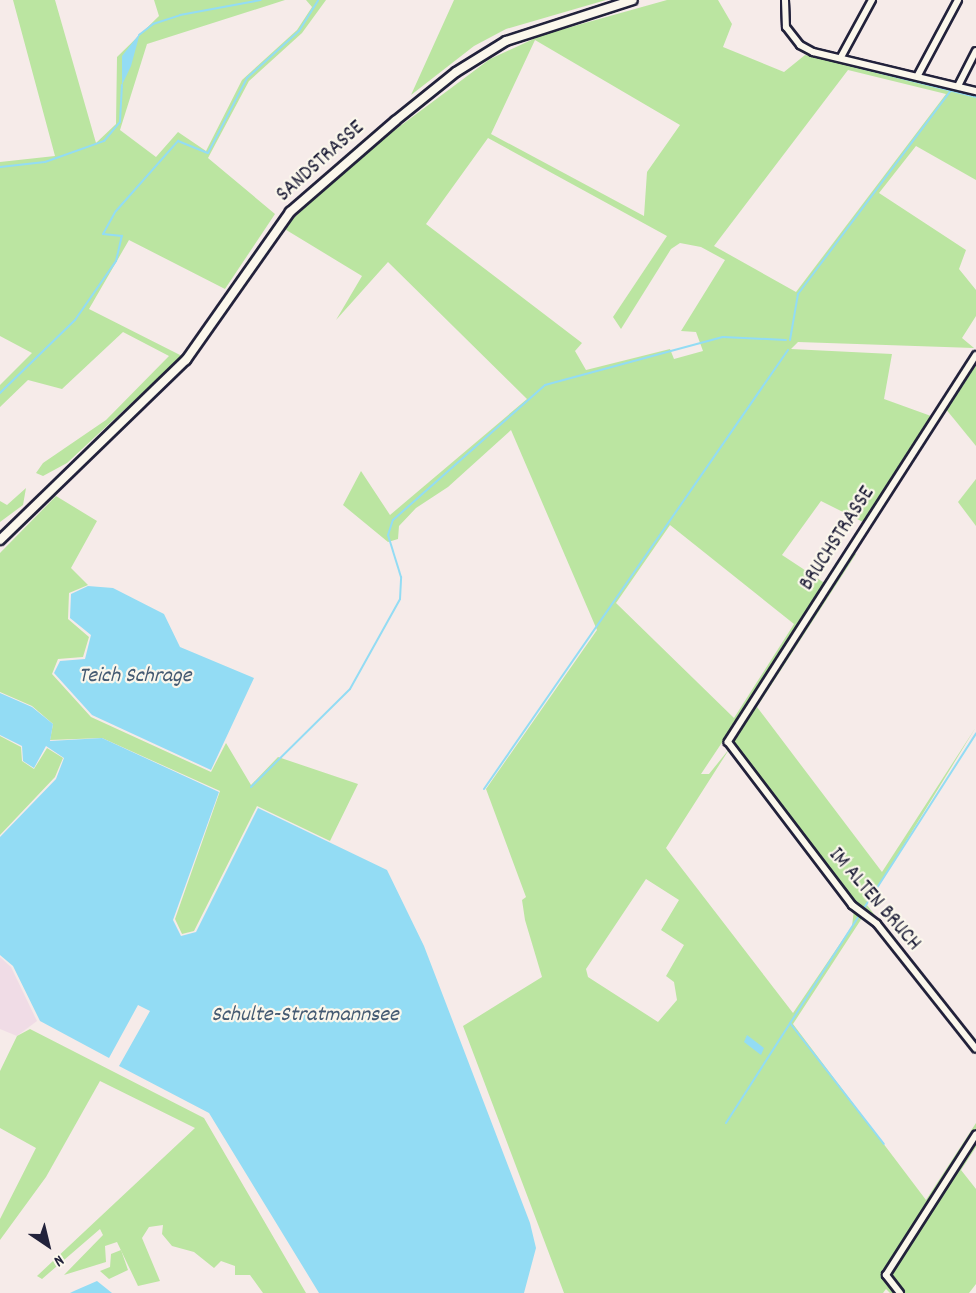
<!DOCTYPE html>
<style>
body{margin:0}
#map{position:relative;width:976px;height:1293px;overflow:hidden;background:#f6ebe9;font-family:Dekko,sans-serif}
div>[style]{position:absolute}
.built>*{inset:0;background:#f0dce6}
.green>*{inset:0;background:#bbe5a1}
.water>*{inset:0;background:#93dcf4}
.stream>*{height:2px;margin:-1px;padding:0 1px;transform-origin:1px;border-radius:1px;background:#93dcf4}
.roads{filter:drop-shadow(2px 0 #22223b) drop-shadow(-2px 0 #22223b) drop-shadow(0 2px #22223b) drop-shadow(0 -2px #22223b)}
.minor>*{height:6px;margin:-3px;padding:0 3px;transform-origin:3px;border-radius:3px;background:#fbf7ec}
.secondary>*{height:8px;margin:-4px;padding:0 4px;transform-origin:4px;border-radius:4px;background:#fbf7ec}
span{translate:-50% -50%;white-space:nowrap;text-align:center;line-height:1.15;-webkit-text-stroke:4.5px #fbf7ec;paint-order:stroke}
.street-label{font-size:21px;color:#22223b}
.water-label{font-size:22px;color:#445a72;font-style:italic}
.north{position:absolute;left:18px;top:1215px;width:60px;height:60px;-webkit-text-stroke:4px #fbf7ec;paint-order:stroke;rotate:145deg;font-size:16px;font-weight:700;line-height:24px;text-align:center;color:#22223b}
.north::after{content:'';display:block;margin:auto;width:21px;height:27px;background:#22223b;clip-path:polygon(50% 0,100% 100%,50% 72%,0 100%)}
</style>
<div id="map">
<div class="built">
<i style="clip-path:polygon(0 957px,11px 967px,37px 1021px,17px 1036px,0 1029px)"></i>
</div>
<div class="green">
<i style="clip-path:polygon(13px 0,55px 0,96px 143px,116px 124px,117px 57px,159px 16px,154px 0,285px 0,147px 44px,120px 130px,156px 157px,178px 132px,206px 151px,242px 80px,297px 30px,312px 7px,306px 0,326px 0,302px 33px,249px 81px,208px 158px,275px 214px,225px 289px,129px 240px,89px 309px,182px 356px,67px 463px,43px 476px,36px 473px,43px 463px,106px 420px,169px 356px,123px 332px,62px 389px,28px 380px,0 407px,0 385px,32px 353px,0 336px,0 162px,55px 156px)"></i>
<i style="clip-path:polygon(454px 0,606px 0,506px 29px,474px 46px,411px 95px)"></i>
<i style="clip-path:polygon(evenodd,667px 0,718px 0,732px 24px,723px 47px,784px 72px,805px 55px,976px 97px,976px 180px,916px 146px,879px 193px,966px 250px,959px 269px,976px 290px,976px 316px,962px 338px,974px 348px,798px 342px,791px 349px,892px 354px,884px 399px,931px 416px,863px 522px,821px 501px,782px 555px,826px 584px,852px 551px,856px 554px,757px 707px,882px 872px,976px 727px,867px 905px,976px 1047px,878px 923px,859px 910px,732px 744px,731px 729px,701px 774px,709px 774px,730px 748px,666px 848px,793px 1013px,852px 926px,854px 910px,862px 918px,793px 1024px,926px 1200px,976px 1123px,976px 1147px,961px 1170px,976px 1189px,976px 1284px,969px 1293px,890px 1293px,886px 1289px,883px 1293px,564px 1293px,463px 1026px,542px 977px,525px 920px,522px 900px,526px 897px,486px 789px,597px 630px,511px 430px,448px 487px,416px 508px,399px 526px,398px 539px,388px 542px,343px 505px,361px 471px,390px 515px,527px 399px,388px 262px,336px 320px,362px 276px,283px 228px,364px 153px,490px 59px,542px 35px,667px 0,535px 40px,680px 125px,647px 172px,644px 216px,491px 134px,535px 40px,667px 0,848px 70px,946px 94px,796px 292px,714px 246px,848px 70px,667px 0,488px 138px,667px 236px,613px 317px,621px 329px,671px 249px,680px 243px,701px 247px,725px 260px,681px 331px,696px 332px,703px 351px,674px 359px,670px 349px,586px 370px,575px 351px,582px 343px,426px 224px,488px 138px,667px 0,670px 525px,794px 624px,734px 718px,616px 603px,670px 525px,667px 0,646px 879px,679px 900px,661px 930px,684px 945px,666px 976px,674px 982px,677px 1000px,658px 1022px,588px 977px,586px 969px,646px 879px)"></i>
<i style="clip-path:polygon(976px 360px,976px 446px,945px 408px)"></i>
<i style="clip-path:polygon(976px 479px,976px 526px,958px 502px)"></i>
<i style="clip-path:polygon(26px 488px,23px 505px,0 522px,0 501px,7px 505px)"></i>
<i style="clip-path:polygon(56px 496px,97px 521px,71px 568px,88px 585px,69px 593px,68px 619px,89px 637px,83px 657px,58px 659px,52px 674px,91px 717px,211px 772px,226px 743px,251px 785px,278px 757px,358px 784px,330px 841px,257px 806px,194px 931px,182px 934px,175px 919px,220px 791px,102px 738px,50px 740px,53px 724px,32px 706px,0 692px,0 553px)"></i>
<i style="clip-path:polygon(0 736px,21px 747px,22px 761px,34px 769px,47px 748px,63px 758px,55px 777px,0 835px)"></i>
<i style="clip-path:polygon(30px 1029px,204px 1118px,306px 1293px,263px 1293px,250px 1275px,235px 1275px,235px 1266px,221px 1261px,214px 1268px,194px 1252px,172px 1246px,162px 1234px,163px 1225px,149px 1227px,142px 1238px,160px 1281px,138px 1286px,117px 1242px,105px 1246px,106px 1262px,64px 1275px,103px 1235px,100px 1229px,42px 1279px,37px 1276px,195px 1128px,100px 1081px,46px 1177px,0 1240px,0 1219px,36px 1148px,0 1128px,0 1071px,17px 1036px)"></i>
<i style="clip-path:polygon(121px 1250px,128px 1270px,109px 1279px,100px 1271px,110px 1267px,111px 1254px)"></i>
</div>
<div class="water">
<i style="clip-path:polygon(140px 33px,131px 66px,122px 85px,122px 56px)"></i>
<i style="clip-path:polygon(88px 586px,113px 588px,164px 614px,180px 647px,254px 678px,211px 770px,92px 715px,54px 673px,60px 661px,85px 659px,91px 635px,70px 618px,71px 594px)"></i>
<i style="clip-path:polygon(0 693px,32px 707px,53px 724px,50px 741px,102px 738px,219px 792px,173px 920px,181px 936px,196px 932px,258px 808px,387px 870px,424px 946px,530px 1223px,536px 1248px,524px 1293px,319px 1293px,209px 1113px,119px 1066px,150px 1011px,138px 1005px,109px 1058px,40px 1021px,13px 966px,0 955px,0 837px,56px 779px,64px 758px,46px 746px,34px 768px,23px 761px,22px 746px,0 735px)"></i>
<i style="clip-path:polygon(747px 1035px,764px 1048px,761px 1055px,744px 1042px)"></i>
<i style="clip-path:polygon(97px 1281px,112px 1293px,70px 1293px,74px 1291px)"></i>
</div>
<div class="stream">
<i style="left:139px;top:35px;width:18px;rotate:-38deg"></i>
<i style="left:153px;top:24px;width:28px;rotate:-18deg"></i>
<i style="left:180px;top:15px;width:82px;rotate:-10.5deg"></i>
<i style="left:849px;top:65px;width:131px;rotate:14.1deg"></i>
<i style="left:0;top:167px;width:45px;rotate:-6.3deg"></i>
<i style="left:45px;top:162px;width:63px;rotate:-19.6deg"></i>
<i style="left:104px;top:141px;width:25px;rotate:-50deg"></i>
<i style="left:120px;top:122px;width:37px;rotate:-87deg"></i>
<i style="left:790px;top:340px;width:47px;rotate:-80.1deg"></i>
<i style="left:798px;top:294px;width:255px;rotate:-53.1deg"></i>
<i style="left:0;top:393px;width:105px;rotate:-44.2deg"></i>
<i style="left:75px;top:320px;width:72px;rotate:-55.2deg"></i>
<i style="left:116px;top:261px;width:26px;rotate:-77deg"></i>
<i style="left:122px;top:236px;width:19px;rotate:-174deg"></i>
<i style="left:103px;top:234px;width:26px;rotate:-61deg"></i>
<i style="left:116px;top:211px;width:94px;rotate:-48.5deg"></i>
<i style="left:178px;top:141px;width:32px;rotate:22deg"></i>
<i style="left:208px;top:153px;width:85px;rotate:-62.5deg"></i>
<i style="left:247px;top:78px;width:70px;rotate:-42.1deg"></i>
<i style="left:299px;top:31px;width:36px;rotate:-58deg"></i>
<i style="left:947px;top:408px;width:54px;rotate:-57.2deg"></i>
<i style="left:899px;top:481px;width:34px;rotate:-58deg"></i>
<i style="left:780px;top:666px;width:128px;rotate:-56.8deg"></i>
<i style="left:251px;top:787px;width:139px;rotate:-44.7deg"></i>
<i style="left:350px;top:689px;width:103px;rotate:-60.9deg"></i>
<i style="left:400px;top:599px;width:22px;rotate:-87deg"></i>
<i style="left:401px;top:577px;width:44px;rotate:-107.2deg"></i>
<i style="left:388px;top:535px;width:16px;rotate:-72deg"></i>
<i style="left:393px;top:520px;width:203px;rotate:-41.6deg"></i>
<i style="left:545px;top:385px;width:184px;rotate:-15.1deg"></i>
<i style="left:723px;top:337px;width:63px;rotate:2.7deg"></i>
<i style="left:484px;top:789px;width:534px;rotate:-55.3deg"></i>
<i style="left:790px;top:1023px;width:153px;rotate:52.2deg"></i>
<i style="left:726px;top:1123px;width:463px;rotate:-57.3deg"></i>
<i style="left:925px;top:1221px;width:95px;rotate:-57.5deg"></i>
</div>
<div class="roads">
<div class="minor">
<i style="left:785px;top:0;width:27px;rotate:88deg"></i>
<i style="left:786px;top:27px;width:23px;rotate:52deg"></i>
<i style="left:800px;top:45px;width:15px;rotate:28deg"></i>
<i style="left:813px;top:52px;width:168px;rotate:13.5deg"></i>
<i style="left:841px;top:57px;width:65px;rotate:-61.5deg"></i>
<i style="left:918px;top:75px;width:85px;rotate:-61.9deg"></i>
<i style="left:958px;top:86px;width:39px;rotate:-63deg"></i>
<i style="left:976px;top:355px;width:460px;rotate:122.7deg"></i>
<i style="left:728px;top:742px;width:205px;rotate:52.7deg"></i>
<i style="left:852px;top:905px;width:31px;rotate:37deg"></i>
<i style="left:877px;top:924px;width:159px;rotate:51.6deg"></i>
<i style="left:900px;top:1293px;width:23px;rotate:-128deg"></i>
<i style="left:886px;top:1275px;width:167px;rotate:-57.4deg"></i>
</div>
<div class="secondary">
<i style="left:0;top:540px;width:259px;rotate:-44.1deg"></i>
<i style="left:186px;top:360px;width:181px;rotate:-54.9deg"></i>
<i style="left:290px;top:212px;width:139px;rotate:-40.9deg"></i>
<i style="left:395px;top:121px;width:78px;rotate:-38.8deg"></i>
<i style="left:456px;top:72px;width:59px;rotate:-31.8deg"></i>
<i style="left:506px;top:41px;width:133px;rotate:-17.9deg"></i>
</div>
</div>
<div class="street-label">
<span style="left:321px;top:162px;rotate:-42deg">SANDSTRASSE</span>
<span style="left:838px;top:539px;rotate:-57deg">BRUCHSTRASSE</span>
<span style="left:874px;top:900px;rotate:49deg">IM ALTEN BRUCH</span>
</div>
<div class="water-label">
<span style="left:135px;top:677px">Teich Schrage</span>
<span style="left:305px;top:1016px">Schulte-Stratmannsee</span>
</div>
<div class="north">N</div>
</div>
